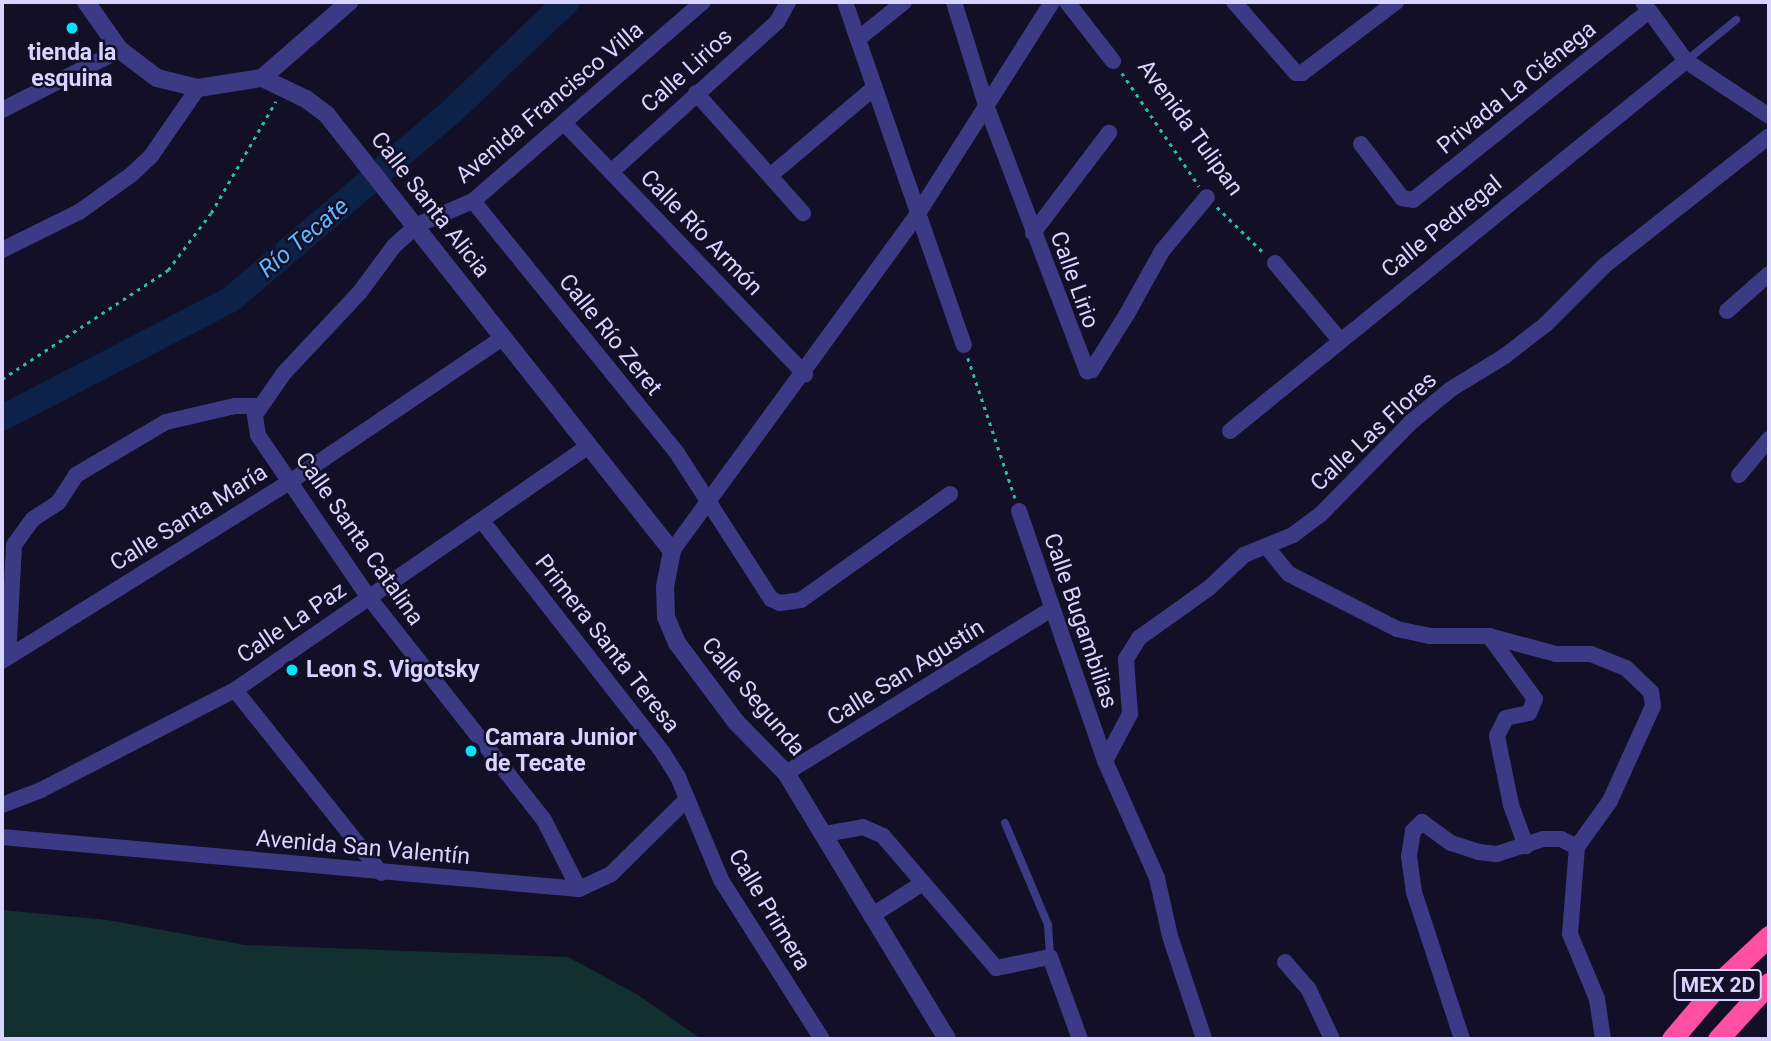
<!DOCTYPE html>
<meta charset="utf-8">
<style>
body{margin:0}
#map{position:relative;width:1771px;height:1041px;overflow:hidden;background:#130f26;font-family:Roboto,sans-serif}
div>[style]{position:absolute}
.green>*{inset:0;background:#12302f}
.river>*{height:26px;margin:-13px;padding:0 13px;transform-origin:13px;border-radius:13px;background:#0c2248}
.path>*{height:2.5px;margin-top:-1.25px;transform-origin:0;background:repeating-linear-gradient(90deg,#2fb8b0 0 3.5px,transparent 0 8.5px)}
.service>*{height:8px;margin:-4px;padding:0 4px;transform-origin:4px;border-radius:4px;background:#3d3a85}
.minor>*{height:16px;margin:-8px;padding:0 8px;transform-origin:8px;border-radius:8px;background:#3d3a85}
.tertiary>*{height:18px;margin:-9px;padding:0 9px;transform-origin:9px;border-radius:9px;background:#3d3a85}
.motorway>*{height:21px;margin:-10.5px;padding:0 10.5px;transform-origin:10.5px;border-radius:10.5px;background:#ff4fa3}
.dots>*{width:19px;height:19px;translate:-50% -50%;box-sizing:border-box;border:4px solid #130f26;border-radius:50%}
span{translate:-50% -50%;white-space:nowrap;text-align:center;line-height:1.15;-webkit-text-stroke:5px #130f26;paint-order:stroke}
.shield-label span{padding:2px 5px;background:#130f26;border:2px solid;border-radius:5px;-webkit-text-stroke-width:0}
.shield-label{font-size:21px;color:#d9d4ff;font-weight:700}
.poi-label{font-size:23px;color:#d9d4ff;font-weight:700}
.left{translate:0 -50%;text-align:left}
.street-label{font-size:23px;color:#d9d4ff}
.water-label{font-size:24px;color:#62b6ff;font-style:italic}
.frame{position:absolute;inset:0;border:4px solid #d9d4ff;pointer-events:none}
</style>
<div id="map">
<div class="green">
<i style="clip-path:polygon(2px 910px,107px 920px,245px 945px,568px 957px,638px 995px,701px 1039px,2px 1039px)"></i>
</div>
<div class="river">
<i style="left:2px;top:418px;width:257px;rotate:-27.4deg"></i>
<i style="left:230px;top:300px;width:289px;rotate:-40.4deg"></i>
<i style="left:450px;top:113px;width:161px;rotate:-43.7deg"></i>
</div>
<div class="path">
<i style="left:1122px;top:73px;width:137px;rotate:55.7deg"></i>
<i style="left:1217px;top:207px;width:67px;rotate:44.4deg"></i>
<i style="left:968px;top:358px;width:148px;rotate:71.4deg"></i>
<i style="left:2px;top:379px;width:199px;rotate:-33.3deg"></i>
<i style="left:168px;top:270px;width:71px;rotate:-53deg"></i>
<i style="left:211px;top:213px;width:129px;rotate:-59.9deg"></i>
</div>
<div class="service">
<i style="left:1686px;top:61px;width:65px;rotate:-39.4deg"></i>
<i style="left:1005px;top:823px;width:111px;rotate:67.1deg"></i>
<i style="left:1048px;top:925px;width:32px;rotate:86deg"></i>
</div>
<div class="minor">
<i style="left:845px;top:2px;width:363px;rotate:70.9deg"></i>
<i style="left:954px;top:2px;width:108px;rotate:72.7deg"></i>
<i style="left:986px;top:105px;width:285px;rotate:69.2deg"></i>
<i style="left:1087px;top:371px;width:5px;rotate:-11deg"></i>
<i style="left:1092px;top:370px;width:66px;rotate:-58deg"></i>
<i style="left:1127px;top:314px;width:72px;rotate:-60.9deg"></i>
<i style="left:1162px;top:251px;width:70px;rotate:-50.2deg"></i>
<i style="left:1067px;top:2px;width:75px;rotate:52.1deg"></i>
<i style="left:1234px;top:2px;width:94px;rotate:48.9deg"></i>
<i style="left:1296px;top:73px;width:6px"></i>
<i style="left:1302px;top:73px;width:118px;rotate:-37.1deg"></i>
<i style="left:1643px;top:2px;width:73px;rotate:53.9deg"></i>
<i style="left:1686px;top:61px;width:100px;rotate:33.5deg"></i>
<i style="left:858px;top:39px;width:59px;rotate:-38.8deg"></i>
<i style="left:696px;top:93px;width:161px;rotate:48.3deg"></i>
<i style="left:2px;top:110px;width:132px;rotate:-27deg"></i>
<i style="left:565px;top:124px;width:347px;rotate:46.2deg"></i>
<i style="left:1361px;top:144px;width:68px;rotate:52.8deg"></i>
<i style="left:1402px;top:198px;width:11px;rotate:10deg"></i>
<i style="left:1413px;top:200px;width:302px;rotate:-38.7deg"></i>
<i style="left:611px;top:172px;width:224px;rotate:-42.1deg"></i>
<i style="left:777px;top:22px;width:23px;rotate:-61deg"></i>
<i style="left:771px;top:175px;width:136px;rotate:-40.2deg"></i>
<i style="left:473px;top:201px;width:324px;rotate:51deg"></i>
<i style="left:677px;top:453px;width:174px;rotate:57.2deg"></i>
<i style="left:771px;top:599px;width:10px;rotate:24deg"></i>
<i style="left:780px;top:603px;width:21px;rotate:-8deg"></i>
<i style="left:801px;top:600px;width:183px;rotate:-35.4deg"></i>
<i style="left:1033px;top:233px;width:126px;rotate:-52.8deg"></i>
<i style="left:2px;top:250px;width:86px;rotate:-26.3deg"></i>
<i style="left:79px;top:212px;width:65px;rotate:-35.6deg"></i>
<i style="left:132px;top:174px;width:26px;rotate:-43deg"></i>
<i style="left:151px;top:156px;width:83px;rotate:-55.3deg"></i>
<i style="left:1275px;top:263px;width:99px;rotate:49.9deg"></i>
<i style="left:1727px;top:311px;width:56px;rotate:-41.4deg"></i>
<i style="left:1230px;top:431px;width:587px;rotate:-39.06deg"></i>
<i style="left:1739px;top:475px;width:47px;rotate:-50.2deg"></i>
<i style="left:1019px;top:511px;width:264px;rotate:71deg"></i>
<i style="left:1105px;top:761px;width:128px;rotate:66deg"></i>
<i style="left:1157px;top:878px;width:59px;rotate:77.4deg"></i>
<i style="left:1170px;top:936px;width:108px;rotate:71.7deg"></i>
<i style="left:482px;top:521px;width:294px;rotate:52deg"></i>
<i style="left:663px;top:753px;width:28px;rotate:58deg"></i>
<i style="left:678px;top:777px;width:112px;rotate:67.3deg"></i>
<i style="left:721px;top:880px;width:188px;rotate:57.6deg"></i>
<i style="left:1266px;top:546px;width:36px;rotate:51deg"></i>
<i style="left:1289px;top:574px;width:121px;rotate:27deg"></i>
<i style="left:1397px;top:629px;width:33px;rotate:12deg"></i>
<i style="left:1429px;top:636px;width:60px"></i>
<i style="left:1489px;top:636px;width:78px;rotate:53.9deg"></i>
<i style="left:1535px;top:699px;width:15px;rotate:113deg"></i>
<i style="left:1529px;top:713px;width:24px;rotate:168deg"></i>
<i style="left:1506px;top:718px;width:20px;rotate:117deg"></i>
<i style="left:1497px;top:736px;width:70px;rotate:78.5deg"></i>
<i style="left:1511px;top:805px;width:44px;rotate:69.9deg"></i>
<i style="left:672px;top:551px;width:416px;rotate:-53.9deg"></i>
<i style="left:917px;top:215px;width:252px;rotate:-57.6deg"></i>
<i style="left:1489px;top:636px;width:69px;rotate:15deg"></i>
<i style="left:1556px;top:654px;width:35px"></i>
<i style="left:1591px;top:654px;width:38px;rotate:22deg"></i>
<i style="left:1626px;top:668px;width:35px;rotate:44deg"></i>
<i style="left:1651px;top:692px;width:14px;rotate:82deg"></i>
<i style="left:1653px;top:706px;width:104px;rotate:114.4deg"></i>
<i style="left:1610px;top:801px;width:57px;rotate:125.7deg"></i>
<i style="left:8px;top:657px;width:112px;rotate:-86.9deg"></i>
<i style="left:14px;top:545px;width:32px;rotate:-54deg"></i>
<i style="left:33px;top:519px;width:30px;rotate:-33deg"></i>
<i style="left:58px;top:503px;width:33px;rotate:-57deg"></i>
<i style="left:76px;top:475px;width:104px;rotate:-30.5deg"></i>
<i style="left:166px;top:422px;width:71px;rotate:-13.1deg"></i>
<i style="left:235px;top:406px;width:24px"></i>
<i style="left:2px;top:661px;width:340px;rotate:-31.9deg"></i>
<i style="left:291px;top:481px;width:255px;rotate:-34.1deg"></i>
<i style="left:235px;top:690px;width:234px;rotate:51.4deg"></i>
<i style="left:1105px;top:761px;width:53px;rotate:-62deg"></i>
<i style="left:1130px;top:714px;width:55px;rotate:-94.2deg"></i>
<i style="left:1126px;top:659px;width:25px;rotate:-58deg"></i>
<i style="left:1139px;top:638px;width:86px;rotate:-35.5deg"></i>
<i style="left:1209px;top:588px;width:48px;rotate:-43.3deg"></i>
<i style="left:1244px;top:555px;width:53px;rotate:-22.2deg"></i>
<i style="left:1293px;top:535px;width:34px;rotate:-37deg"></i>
<i style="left:1320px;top:515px;width:129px;rotate:-45.6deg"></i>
<i style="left:1410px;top:423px;width:53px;rotate:-39.7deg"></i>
<i style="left:1451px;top:389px;width:63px;rotate:-31.4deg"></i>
<i style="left:1505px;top:356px;width:52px;rotate:-38deg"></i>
<i style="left:1546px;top:324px;width:82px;rotate:-45deg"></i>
<i style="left:1604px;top:266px;width:210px;rotate:-38.2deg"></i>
<i style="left:786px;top:773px;width:310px;rotate:-31.7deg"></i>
<i style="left:2px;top:805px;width:42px;rotate:-21deg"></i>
<i style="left:41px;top:790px;width:218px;rotate:-27.3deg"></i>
<i style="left:235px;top:690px;width:430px;rotate:-34.6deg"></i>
<i style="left:825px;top:834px;width:39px;rotate:-10deg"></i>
<i style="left:863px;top:827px;width:22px;rotate:24deg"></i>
<i style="left:883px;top:836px;width:174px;rotate:49.4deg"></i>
<i style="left:996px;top:968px;width:55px;rotate:-11.5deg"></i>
<i style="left:1050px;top:957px;width:87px;rotate:69.9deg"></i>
<i style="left:2px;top:837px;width:579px;rotate:5.15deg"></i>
<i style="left:579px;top:889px;width:35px;rotate:-25deg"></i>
<i style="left:611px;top:874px;width:107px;rotate:-44.6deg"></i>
<i style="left:579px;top:889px;width:77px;rotate:-116.9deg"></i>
<i style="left:544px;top:820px;width:283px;rotate:-128.2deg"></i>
<i style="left:369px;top:598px;width:197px;rotate:-124.3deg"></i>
<i style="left:258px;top:435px;width:20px;rotate:-99deg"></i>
<i style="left:255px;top:415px;width:51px;rotate:-55.4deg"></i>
<i style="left:284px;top:373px;width:111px;rotate:-46.8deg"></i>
<i style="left:360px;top:292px;width:57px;rotate:-53.5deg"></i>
<i style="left:394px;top:246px;width:31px;rotate:-42deg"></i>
<i style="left:417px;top:225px;width:61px;rotate:-23.2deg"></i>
<i style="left:473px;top:201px;width:304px;rotate:-40.9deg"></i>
<i style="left:871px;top:916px;width:62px;rotate:-32.4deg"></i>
<i style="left:1285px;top:962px;width:35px;rotate:49deg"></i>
<i style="left:1308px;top:988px;width:56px;rotate:64.8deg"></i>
<i style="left:1462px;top:1039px;width:155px;rotate:-108.1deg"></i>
<i style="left:1414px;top:892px;width:36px;rotate:-98deg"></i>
<i style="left:1409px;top:856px;width:25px;rotate:-81deg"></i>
<i style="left:1413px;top:831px;width:13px;rotate:-45deg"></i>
<i style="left:1422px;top:822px;width:36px;rotate:36deg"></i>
<i style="left:1451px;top:843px;width:28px;rotate:18deg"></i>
<i style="left:1478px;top:852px;width:19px;rotate:6deg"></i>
<i style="left:1497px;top:854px;width:48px;rotate:-18.1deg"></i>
<i style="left:1543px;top:839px;width:18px"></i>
<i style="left:1561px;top:839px;width:18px;rotate:27deg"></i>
<i style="left:1577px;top:847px;width:87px;rotate:94.6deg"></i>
<i style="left:1570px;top:934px;width:70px;rotate:67.4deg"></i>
<i style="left:1597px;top:999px;width:40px;rotate:81.5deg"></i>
</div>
<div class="tertiary">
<i style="left:86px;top:2px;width:59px;rotate:54.7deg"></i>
<i style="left:120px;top:50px;width:46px;rotate:37.1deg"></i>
<i style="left:157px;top:78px;width:42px;rotate:13.7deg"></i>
<i style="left:198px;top:88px;width:65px;rotate:-8.9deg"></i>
<i style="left:262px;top:78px;width:49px;rotate:25.5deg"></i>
<i style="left:306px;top:99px;width:26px;rotate:37deg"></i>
<i style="left:327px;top:115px;width:556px;rotate:51.65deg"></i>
<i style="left:672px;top:551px;width:37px;rotate:101deg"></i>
<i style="left:665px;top:587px;width:30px;rotate:88deg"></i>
<i style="left:666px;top:617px;width:28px;rotate:67deg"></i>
<i style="left:677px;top:643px;width:99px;rotate:53.2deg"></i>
<i style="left:736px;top:722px;width:71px;rotate:45.6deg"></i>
<i style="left:786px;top:773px;width:311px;rotate:58.8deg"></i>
<i style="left:262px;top:78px;width:116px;rotate:-41.1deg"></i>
</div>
<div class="motorway">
<i style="left:1672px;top:1039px;width:80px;rotate:-49.6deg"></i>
<i style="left:1724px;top:978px;width:62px;rotate:-43deg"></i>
<i style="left:1718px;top:1039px;width:76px;rotate:-47.7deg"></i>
</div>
<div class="dots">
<i style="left:72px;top:28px;background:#00e5ff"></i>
<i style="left:292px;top:670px;background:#00e5ff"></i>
<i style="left:471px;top:751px;background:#00e5ff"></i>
</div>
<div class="shield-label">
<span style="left:1718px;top:985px">MEX 2D</span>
</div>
<div class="poi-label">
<span style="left:72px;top:66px">tienda la<br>esquina</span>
<span class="left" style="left:306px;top:670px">Leon S. Vigotsky</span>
<span class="left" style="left:485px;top:751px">Camara Junior<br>de Tecate</span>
</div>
<div class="street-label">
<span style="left:687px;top:71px;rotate:-42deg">Calle Lirios</span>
<span style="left:1517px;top:88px;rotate:-39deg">Privada La Ciénega</span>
<span style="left:550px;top:103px;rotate:-40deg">Avenida Francisco Villa</span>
<span style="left:1190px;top:128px;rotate:54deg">Avenida Tulipan</span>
<span style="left:430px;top:205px;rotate:52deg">Calle Santa Alicia</span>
<span style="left:1442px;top:227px;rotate:-39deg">Calle Pedregal</span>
<span style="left:701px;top:233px;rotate:46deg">Calle Río Armón</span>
<span style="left:1074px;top:280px;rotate:70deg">Calle Lirio</span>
<span style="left:610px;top:335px;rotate:51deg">Calle Río Zeret</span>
<span style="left:1374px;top:432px;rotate:-43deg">Calle Las Flores</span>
<span style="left:189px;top:518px;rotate:-32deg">Calle Santa María</span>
<span style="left:359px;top:539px;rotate:55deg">Calle Santa Catalina</span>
<span style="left:1080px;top:621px;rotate:71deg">Calle Bugambilias</span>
<span style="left:292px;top:623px;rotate:-34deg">Calle La Paz</span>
<span style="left:607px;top:644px;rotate:52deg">Primera Santa Teresa</span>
<span style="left:906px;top:673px;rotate:-32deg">Calle San Agustín</span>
<span style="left:753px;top:697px;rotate:50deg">Calle Segunda</span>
<span style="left:363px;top:848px;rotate:5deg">Avenida San Valentín</span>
<span style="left:769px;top:910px;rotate:59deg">Calle Primera</span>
</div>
<div class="water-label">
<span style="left:304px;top:238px;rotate:-40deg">Río Tecate</span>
</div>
<div class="frame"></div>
</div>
